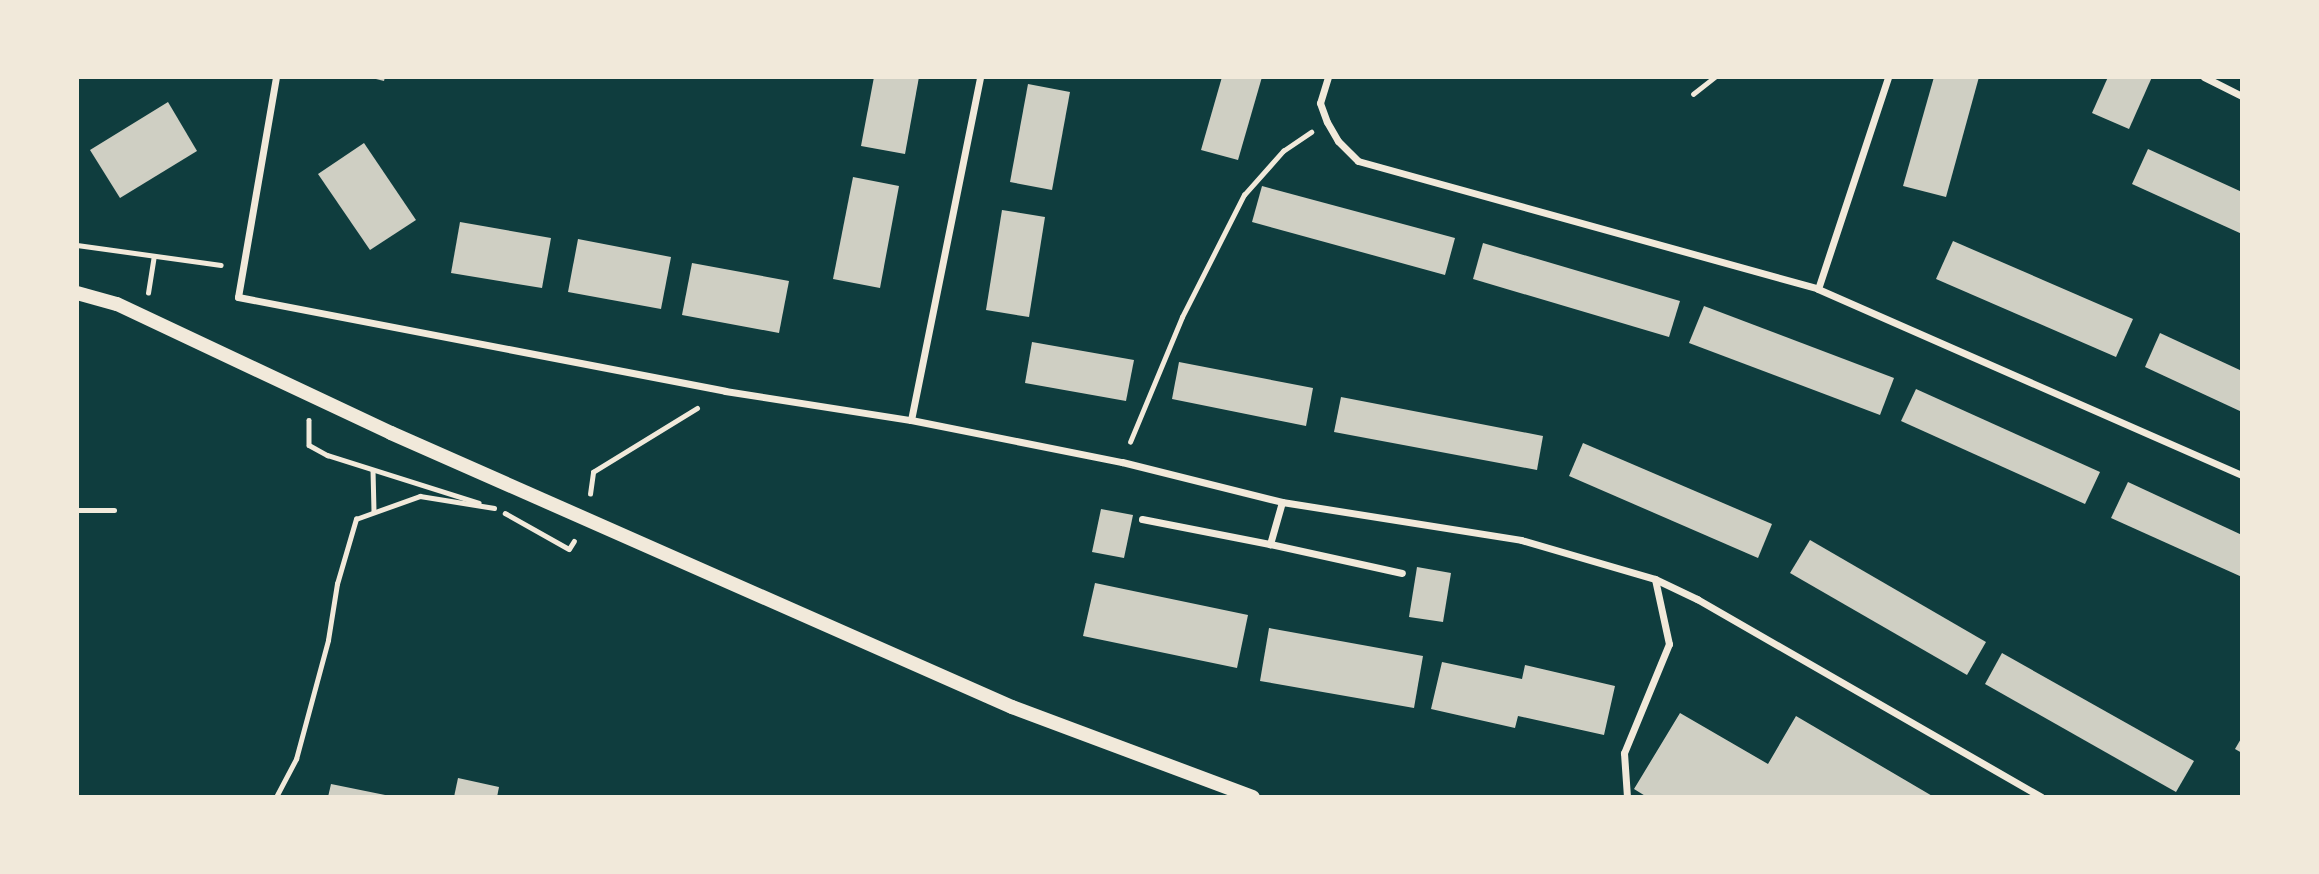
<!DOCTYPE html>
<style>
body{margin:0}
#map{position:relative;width:2319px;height:874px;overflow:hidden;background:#0f3d3e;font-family:"Public Sans",sans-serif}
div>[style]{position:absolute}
.building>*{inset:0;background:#cfcfc3}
.path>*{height:4.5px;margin:-2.25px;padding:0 2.25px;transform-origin:2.25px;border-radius:2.25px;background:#f1e9da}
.service>*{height:5px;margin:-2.5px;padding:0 2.5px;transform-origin:2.5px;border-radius:2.5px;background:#f1e9da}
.minor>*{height:7px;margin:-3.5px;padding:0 3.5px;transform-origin:3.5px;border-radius:3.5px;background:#f1e9da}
.secondary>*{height:14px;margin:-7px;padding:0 7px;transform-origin:7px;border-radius:7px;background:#f1e9da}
span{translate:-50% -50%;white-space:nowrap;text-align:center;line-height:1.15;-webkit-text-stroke:7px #f1e9da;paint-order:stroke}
.frame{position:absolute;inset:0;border:79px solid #f1e9da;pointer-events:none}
</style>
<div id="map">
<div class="building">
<i style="clip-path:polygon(368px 77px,385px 77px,384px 81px)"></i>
<i style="clip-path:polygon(874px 77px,919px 77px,905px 154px,861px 146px)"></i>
<i style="clip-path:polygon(1222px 77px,1262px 77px,1238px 160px,1201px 150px)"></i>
<i style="clip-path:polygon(1934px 77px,1979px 77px,1946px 197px,1903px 186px)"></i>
<i style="clip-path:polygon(2108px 77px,2152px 77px,2129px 129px,2092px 113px)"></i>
<i style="clip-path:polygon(1028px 84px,1070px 92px,1052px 190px,1010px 182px)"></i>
<i style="clip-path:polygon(168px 102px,197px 151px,120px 198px,90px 150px)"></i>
<i style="clip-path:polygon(364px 143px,416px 220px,370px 250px,318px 174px)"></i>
<i style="clip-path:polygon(2148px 149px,2242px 192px,2242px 234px,2132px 184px)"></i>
<i style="clip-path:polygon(853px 177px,899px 186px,880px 288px,833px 279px)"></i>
<i style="clip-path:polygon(1262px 186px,1455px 238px,1445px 275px,1252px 222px)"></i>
<i style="clip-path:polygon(1002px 210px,1045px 217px,1029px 317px,986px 310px)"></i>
<i style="clip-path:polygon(460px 222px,551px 238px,542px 288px,451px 273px)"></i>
<i style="clip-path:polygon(578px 239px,671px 257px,661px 309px,568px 292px)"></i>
<i style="clip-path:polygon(1953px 241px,2133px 319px,2116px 357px,1936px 279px)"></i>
<i style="clip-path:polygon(1483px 243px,1680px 301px,1669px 337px,1473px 279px)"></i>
<i style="clip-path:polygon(692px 263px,789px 281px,779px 333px,682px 315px)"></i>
<i style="clip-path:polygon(1704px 306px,1894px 378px,1880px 415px,1689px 343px)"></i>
<i style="clip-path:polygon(2160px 333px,2242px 371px,2242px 412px,2145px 367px)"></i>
<i style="clip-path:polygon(1032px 342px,1134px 360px,1126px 401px,1025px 383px)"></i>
<i style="clip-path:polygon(1179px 362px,1313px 388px,1306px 426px,1172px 399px)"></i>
<i style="clip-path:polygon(1916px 389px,2100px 472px,2085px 504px,1901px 421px)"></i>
<i style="clip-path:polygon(1341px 397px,1543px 436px,1537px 470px,1334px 432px)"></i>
<i style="clip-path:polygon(1583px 443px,1772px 524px,1758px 558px,1569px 476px)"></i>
<i style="clip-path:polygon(2128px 482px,2242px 535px,2242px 577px,2111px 518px)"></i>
<i style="clip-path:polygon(1101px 509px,1133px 515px,1124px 558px,1092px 552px)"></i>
<i style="clip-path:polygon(1810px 540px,1986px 642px,1967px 675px,1790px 573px)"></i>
<i style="clip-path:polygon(1417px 567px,1451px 573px,1443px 622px,1409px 617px)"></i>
<i style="clip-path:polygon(1095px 583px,1248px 615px,1237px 668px,1083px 636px)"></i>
<i style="clip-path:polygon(1269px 628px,1423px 656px,1414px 708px,1260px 681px)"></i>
<i style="clip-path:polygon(2002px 653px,2194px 761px,2176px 792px,1985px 684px)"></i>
<i style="clip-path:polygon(1442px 662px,1522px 679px,1525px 665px,1615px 686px,1604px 735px,1518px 716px,1515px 728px,1431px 709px)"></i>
<i style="clip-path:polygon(1680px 713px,1768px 764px,1796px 716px,1934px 797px,1647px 797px,1634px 789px)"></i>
<i style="clip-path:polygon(2242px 737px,2242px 753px,2235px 749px)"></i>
<i style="clip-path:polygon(458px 778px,499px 787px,497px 797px,454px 797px)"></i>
<i style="clip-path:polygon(331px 784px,390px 796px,390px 797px,328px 797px)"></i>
</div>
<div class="path">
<i style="left:1693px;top:94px;width:28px;rotate:-38deg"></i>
<i style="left:77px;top:245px;width:145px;rotate:7.9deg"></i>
<i style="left:148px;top:293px;width:37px;rotate:-81deg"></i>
<i style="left:309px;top:420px;width:25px;rotate:90deg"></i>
<i style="left:309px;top:445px;width:21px;rotate:29deg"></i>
<i style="left:327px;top:455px;width:159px;rotate:17.5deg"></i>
<i style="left:1130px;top:442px;width:135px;rotate:-67.4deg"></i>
<i style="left:1182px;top:317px;width:137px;rotate:-63.1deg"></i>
<i style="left:1244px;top:195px;width:59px;rotate:-48.4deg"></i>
<i style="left:1283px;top:151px;width:34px;rotate:-34deg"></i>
<i style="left:373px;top:470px;width:42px;rotate:88.6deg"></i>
<i style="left:590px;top:494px;width:22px;rotate:-82deg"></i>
<i style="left:593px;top:472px;width:122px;rotate:-31.6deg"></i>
<i style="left:505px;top:513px;width:73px;rotate:29.4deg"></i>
<i style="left:569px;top:549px;width:9px;rotate:-58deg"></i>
<i style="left:276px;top:797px;width:43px;rotate:-62.2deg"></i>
<i style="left:296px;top:759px;width:123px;rotate:-74.9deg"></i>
<i style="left:328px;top:640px;width:57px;rotate:-80.9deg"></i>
<i style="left:337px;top:584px;width:68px;rotate:-73.7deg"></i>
<i style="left:356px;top:519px;width:68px;rotate:-19.8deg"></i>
<i style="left:420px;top:496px;width:75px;rotate:9.2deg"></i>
</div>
<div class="service">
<i style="left:77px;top:510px;width:37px"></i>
</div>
<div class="minor">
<i style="left:276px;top:77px;width:223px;rotate:99.8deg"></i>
<i style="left:238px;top:297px;width:496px;rotate:10.9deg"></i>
<i style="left:725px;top:391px;width:188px;rotate:8.9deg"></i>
<i style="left:911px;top:420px;width:215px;rotate:11.3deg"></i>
<i style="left:1122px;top:462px;width:165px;rotate:14deg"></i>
<i style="left:1282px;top:502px;width:242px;rotate:9deg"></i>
<i style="left:1521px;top:540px;width:140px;rotate:16.2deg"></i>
<i style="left:1655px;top:579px;width:47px;rotate:25.5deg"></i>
<i style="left:1697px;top:599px;width:397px;rotate:29.9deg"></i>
<i style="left:1328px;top:77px;width:27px;rotate:107deg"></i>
<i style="left:1320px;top:103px;width:20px;rotate:70deg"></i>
<i style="left:1327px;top:122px;width:22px;rotate:60deg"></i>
<i style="left:1338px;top:141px;width:28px;rotate:45deg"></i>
<i style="left:1358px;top:161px;width:477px;rotate:15.5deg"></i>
<i style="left:1818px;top:289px;width:463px;rotate:23.7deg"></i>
<i style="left:2204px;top:77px;width:42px;rotate:26.6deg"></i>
<i style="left:1818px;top:289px;width:223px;rotate:-71.7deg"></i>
<i style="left:911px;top:420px;width:350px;rotate:-78.6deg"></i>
<i style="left:1282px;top:502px;width:44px;rotate:105.9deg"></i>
<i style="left:1270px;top:544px;width:135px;rotate:12.4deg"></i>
<i style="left:1142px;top:519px;width:130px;rotate:11.1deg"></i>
<i style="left:1627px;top:797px;width:44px;rotate:-93.9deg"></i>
<i style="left:1624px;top:753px;width:118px;rotate:-67.6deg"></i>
<i style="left:1669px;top:644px;width:66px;rotate:-102.2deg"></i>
</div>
<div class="secondary">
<i style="left:77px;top:293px;width:41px;rotate:15.4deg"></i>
<i style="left:117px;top:304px;width:303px;rotate:25.2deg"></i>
<i style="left:391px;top:433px;width:679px;rotate:23.81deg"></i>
<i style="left:1012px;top:707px;width:257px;rotate:20.5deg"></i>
</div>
<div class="frame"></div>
</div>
